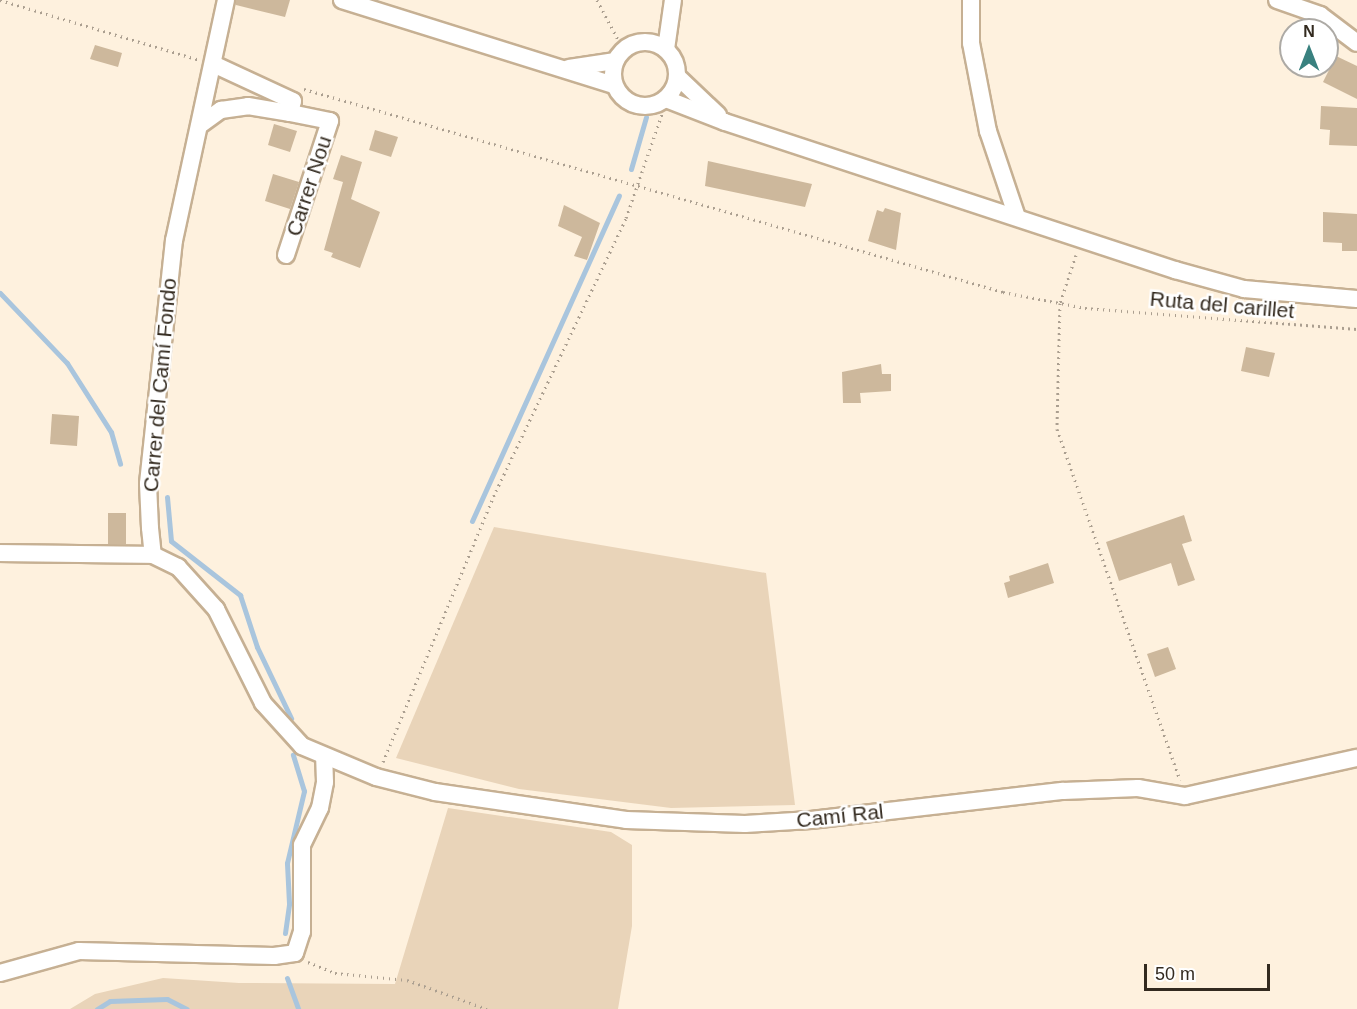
<!DOCTYPE html>
<meta charset="utf-8">
<style>
body{margin:0}
#map{position:relative;width:1357px;height:1009px;overflow:hidden;background:#fef1de;font-family:Arial,sans-serif}
div>[style]{position:absolute}
.green>*{inset:0;background:#e9d4b9}
.stream>*{height:5px;margin:-2.5px;padding:0 2.5px;transform-origin:2.5px;border-radius:2.5px;background:#a9c5dd}
.building>*{inset:0;background:#cdb89c}
.path>*{height:3px;margin-top:-1.5px;transform-origin:0;background:repeating-linear-gradient(90deg,#ab9f90 0 1.5px,transparent 0 6px)}
.roads{filter:drop-shadow(2px 0 #c6b093) drop-shadow(-2px 0 #c6b093) drop-shadow(0 2px #c6b093) drop-shadow(0 -2px #c6b093)}
.minor>*{height:16px;margin:-8px;padding:0 8px;transform-origin:8px;border-radius:8px;background:#fff}
.minor>.ring{margin:-8px;padding:0;box-sizing:content-box;background:none;border:16px solid #fff;border-radius:50%}
span{translate:-50% -50%;white-space:nowrap;text-align:center;line-height:1.15;-webkit-text-stroke:5px #fff;paint-order:stroke}
.street-label{font-size:21px;color:#332a1f}
.north{position:absolute;left:1279px;top:18px;width:60px;height:60px;box-sizing:border-box;background:#fff;border:2px solid #adaaa5;border-radius:50%;rotate:0deg;font-size:16px;font-weight:700;line-height:24px;text-align:center;color:#332a1f}
.north::after{content:'';display:block;margin:auto;width:21px;height:27px;background:#39817f;clip-path:polygon(50% 0,100% 100%,50% 72%,0 100%)}
.scale{position:absolute;left:1144px;top:964px;width:126px;height:27px;box-sizing:border-box;border:3px solid #332a1f;border-top:0;padding-left:8px;font-size:18px;line-height:21px;white-space:nowrap;color:#332a1f;-webkit-text-stroke:4px #fff;paint-order:stroke}
</style>
<div id="map">
<div class="green">
<i style="clip-path:polygon(494px 527px,766px 573px,795px 805px,671px 808px,519px 789px,396px 758px)"></i>
<i style="clip-path:polygon(448px 808px,611px 832px,632px 845px,632px 926px,618px 1009px,70px 1009px,95px 994px,163px 978px,239px 983px,395px 984px)"></i>
</div>
<div class="stream">
<i style="left:631px;top:169px;width:54px;rotate:-73.9deg"></i>
<i style="left:0;top:293px;width:97px;rotate:46.3deg"></i>
<i style="left:67px;top:363px;width:82px;rotate:57.5deg"></i>
<i style="left:111px;top:432px;width:33px;rotate:74deg"></i>
<i style="left:167px;top:497px;width:44px;rotate:84.8deg"></i>
<i style="left:171px;top:541px;width:88px;rotate:38deg"></i>
<i style="left:240px;top:595px;width:55px;rotate:71.9deg"></i>
<i style="left:257px;top:647px;width:79px;rotate:64.4deg"></i>
<i style="left:472px;top:521px;width:357px;rotate:-65.7deg"></i>
<i style="left:285px;top:933px;width:30px;rotate:-82deg"></i>
<i style="left:289px;top:903px;width:40px;rotate:-92.9deg"></i>
<i style="left:287px;top:863px;width:74px;rotate:-76.7deg"></i>
<i style="left:304px;top:791px;width:38px;rotate:-107deg"></i>
<i style="left:287px;top:978px;width:33px;rotate:70deg"></i>
<i style="left:97px;top:1009px;width:15px;rotate:-32deg"></i>
<i style="left:110px;top:1001px;width:57px;rotate:-2deg"></i>
<i style="left:167px;top:999px;width:22px;rotate:27deg"></i>
</div>
<div class="building">
<i style="clip-path:polygon(236px 0,290px 0,285px 17px,236px 5px)"></i>
<i style="clip-path:polygon(95px 45px,122px 53px,118px 67px,90px 59px)"></i>
<i style="clip-path:polygon(1336px 56px,1357px 66px,1357px 99px,1323px 82px)"></i>
<i style="clip-path:polygon(1321px 106px,1357px 108px,1357px 146px,1329px 145px,1330px 130px,1320px 129px)"></i>
<i style="clip-path:polygon(274px 124px,297px 131px,290px 152px,268px 145px)"></i>
<i style="clip-path:polygon(375px 130px,398px 137px,391px 157px,369px 150px)"></i>
<i style="clip-path:polygon(341px 155px,362px 162px,351px 199px,380px 212px,360px 268px,331px 257px,333px 253px,324px 250px,343px 182px,333px 179px)"></i>
<i style="clip-path:polygon(708px 161px,812px 184px,805px 207px,705px 186px)"></i>
<i style="clip-path:polygon(273px 174px,299px 182px,290px 209px,265px 201px)"></i>
<i style="clip-path:polygon(564px 205px,600px 223px,587px 260px,574px 256px,582px 237px,558px 226px)"></i>
<i style="clip-path:polygon(885px 208px,901px 213px,896px 250px,868px 241px,877px 210px,883px 212px)"></i>
<i style="clip-path:polygon(1323px 212px,1357px 214px,1357px 251px,1342px 251px,1342px 243px,1323px 242px)"></i>
<i style="clip-path:polygon(1246px 347px,1275px 353px,1269px 377px,1241px 371px)"></i>
<i style="clip-path:polygon(881px 364px,882px 374px,891px 374px,891px 391px,860px 393px,861px 403px,843px 403px,842px 372px)"></i>
<i style="clip-path:polygon(52px 414px,79px 416px,77px 446px,50px 444px)"></i>
<i style="clip-path:polygon(108px 513px,126px 513px,126px 544px,108px 544px)"></i>
<i style="clip-path:polygon(1184px 515px,1192px 541px,1182px 544px,1195px 580px,1178px 586px,1171px 563px,1119px 581px,1106px 542px)"></i>
<i style="clip-path:polygon(1048px 563px,1054px 583px,1008px 598px,1004px 583px,1010px 581px,1009px 576px)"></i>
<i style="clip-path:polygon(1168px 647px,1176px 669px,1155px 677px,1147px 654px)"></i>
</div>
<div class="path">
<i style="left:0;top:0;width:206px;rotate:16.7deg"></i>
<i style="left:597px;top:0;width:51px;rotate:61.9deg"></i>
<i style="left:304px;top:89px;width:728px;rotate:16.19deg"></i>
<i style="left:1003px;top:292px;width:84px;rotate:11deg"></i>
<i style="left:1085px;top:308px;width:273px;rotate:4.4deg"></i>
<i style="left:1076px;top:255px;width:51px;rotate:108.4deg"></i>
<i style="left:1060px;top:303px;width:126px;rotate:91.4deg"></i>
<i style="left:1057px;top:429px;width:372px;rotate:70.7deg"></i>
<i style="left:383px;top:762px;width:294px;rotate:-67.4deg"></i>
<i style="left:496px;top:491px;width:302px;rotate:-64.5deg"></i>
<i style="left:626px;top:218px;width:110px;rotate:-70.9deg"></i>
<i style="left:308px;top:962px;width:29px;rotate:22deg"></i>
<i style="left:335px;top:973px;width:72px;rotate:5.6deg"></i>
<i style="left:407px;top:980px;width:85px;rotate:19.9deg"></i>
</div>
<div class="roads">
<div class="minor">
<i style="left:226px;top:0;width:246px;rotate:102.2deg"></i>
<i style="left:174px;top:240px;width:245px;rotate:96.1deg"></i>
<i style="left:148px;top:484px;width:44px;rotate:87.4deg"></i>
<i style="left:150px;top:528px;width:27px;rotate:84deg"></i>
<i style="left:153px;top:555px;width:28px;rotate:26deg"></i>
<i style="left:178px;top:567px;width:57px;rotate:47.9deg"></i>
<i style="left:216px;top:609px;width:105px;rotate:63.4deg"></i>
<i style="left:263px;top:703px;width:58px;rotate:47.8deg"></i>
<i style="left:302px;top:746px;width:80px;rotate:22.7deg"></i>
<i style="left:376px;top:777px;width:61px;rotate:14.3deg"></i>
<i style="left:435px;top:792px;width:193px;rotate:8.3deg"></i>
<i style="left:626px;top:820px;width:119px;rotate:1.9deg"></i>
<i style="left:745px;top:824px;width:66px;rotate:-3.5deg"></i>
<i style="left:811px;top:820px;width:254px;rotate:-6.6deg"></i>
<i style="left:1063px;top:791px;width:75px;rotate:-2.3deg"></i>
<i style="left:1138px;top:788px;width:48px;rotate:9.7deg"></i>
<i style="left:1185px;top:796px;width:176px;rotate:-12.5deg"></i>
<i style="left:342px;top:0;width:285px;rotate:17.4deg"></i>
<i style="left:971px;top:0;width:43px;rotate:90deg"></i>
<i style="left:971px;top:43px;width:90px;rotate:79.1deg"></i>
<i style="left:988px;top:131px;width:91px;rotate:71.4deg"></i>
<i style="left:1277px;top:0;width:46px;rotate:19.2deg"></i>
<i style="left:1320px;top:15px;width:46px;rotate:37.1deg"></i>
<i class="ring" style="left:613px;top:42px;width:48px;height:48px"></i>
<i style="left:666px;top:49px;width:49px;rotate:-81.9deg"></i>
<i style="left:569px;top:68px;width:47px;rotate:-8.7deg"></i>
<i style="left:678px;top:77px;width:55px;rotate:43.5deg"></i>
<i style="left:666px;top:99px;width:63px;rotate:21.3deg"></i>
<i style="left:725px;top:122px;width:474px;rotate:18.2deg"></i>
<i style="left:1175px;top:270px;width:72px;rotate:15.4deg"></i>
<i style="left:1244px;top:289px;width:113px;rotate:5.1deg"></i>
<i style="left:200px;top:125px;width:26px;rotate:-36deg"></i>
<i style="left:221px;top:110px;width:27px;rotate:-8deg"></i>
<i style="left:248px;top:106px;width:43px;rotate:9.5deg"></i>
<i style="left:290px;top:113px;width:12px;rotate:-76deg"></i>
<i style="left:293px;top:101px;width:88px;rotate:-155.2deg"></i>
<i style="left:286px;top:255px;width:141px;rotate:-71.8deg"></i>
<i style="left:330px;top:121px;width:41px;rotate:-168.7deg"></i>
<i style="left:0;top:553px;width:153px;rotate:0.7deg"></i>
<i style="left:0;top:973px;width:82px;rotate:-15.6deg"></i>
<i style="left:79px;top:951px;width:195px;rotate:1.5deg"></i>
<i style="left:274px;top:956px;width:21px;rotate:-8deg"></i>
<i style="left:295px;top:953px;width:22px;rotate:-72deg"></i>
<i style="left:302px;top:932px;width:87px;rotate:-90deg"></i>
<i style="left:302px;top:845px;width:41px;rotate:-64.1deg"></i>
<i style="left:320px;top:808px;width:26px;rotate:-79deg"></i>
<i style="left:325px;top:782px;width:24px;rotate:-92deg"></i>
</div>
</div>
<div class="street-label">
<span style="left:309px;top:186px;rotate:-72deg">Carrer Nou</span>
<span style="left:1222px;top:305px;rotate:5deg">Ruta del carillet</span>
<span style="left:160px;top:385px;rotate:-85deg">Carrer del Camí Fondo</span>
<span style="left:840px;top:816px;rotate:-6deg">Camí Ral</span>
</div>
<div class="north">N</div>
<div class="scale">50 m</div>
</div>
